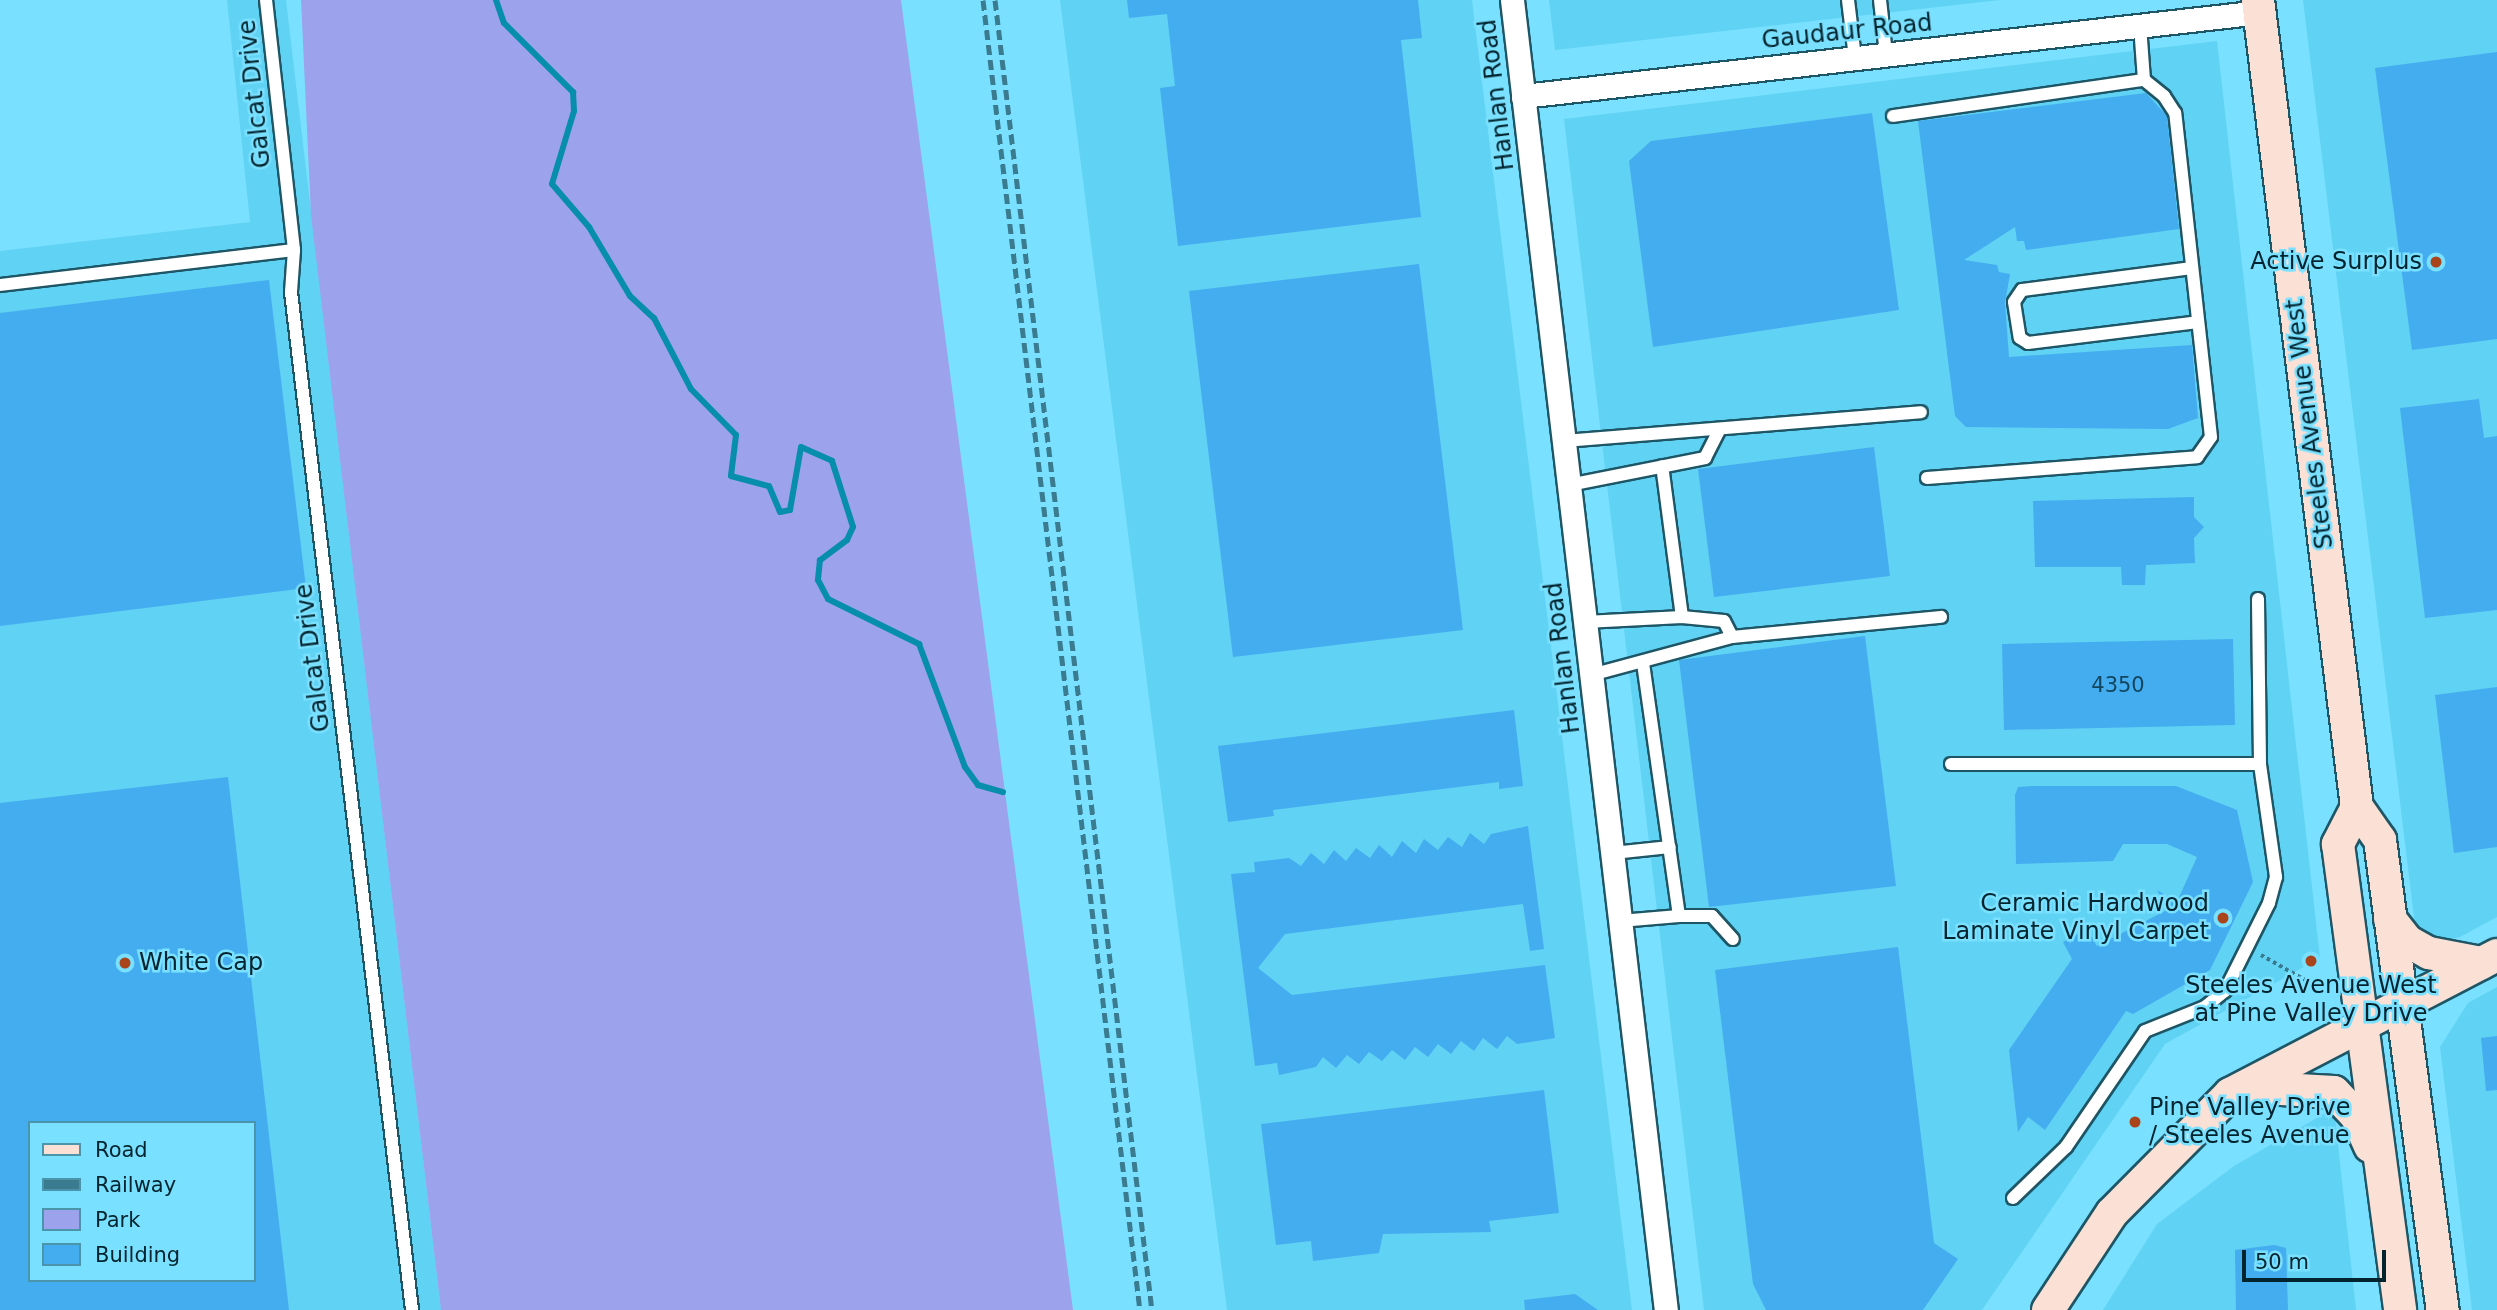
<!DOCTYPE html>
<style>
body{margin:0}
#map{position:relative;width:2497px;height:1310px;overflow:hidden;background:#7ae0ff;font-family:"DejaVu Sans",sans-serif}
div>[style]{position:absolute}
.built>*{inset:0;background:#60d2f4}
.green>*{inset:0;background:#9ca2ec}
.stream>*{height:6px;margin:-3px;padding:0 3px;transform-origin:3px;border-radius:3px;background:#068eac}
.building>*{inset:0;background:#44adef}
.path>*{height:3.5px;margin-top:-1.75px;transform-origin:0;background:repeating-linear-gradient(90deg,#397a8e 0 3.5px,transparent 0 7px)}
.roads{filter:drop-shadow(2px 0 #1e5666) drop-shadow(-2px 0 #1e5666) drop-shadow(0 2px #1e5666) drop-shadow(0 -2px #1e5666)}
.lane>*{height:12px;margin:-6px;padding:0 6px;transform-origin:6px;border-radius:6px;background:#fff}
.street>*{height:23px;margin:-11.5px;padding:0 11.5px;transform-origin:11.5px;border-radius:11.5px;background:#fff}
.secondary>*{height:32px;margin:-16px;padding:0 16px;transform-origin:16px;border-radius:16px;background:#fbe0d6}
.rail>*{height:5px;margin-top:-2.5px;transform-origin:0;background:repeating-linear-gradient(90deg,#3a7b8f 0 10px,transparent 0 15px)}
.dots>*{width:19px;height:19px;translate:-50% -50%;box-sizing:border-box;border:4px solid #7ae0ff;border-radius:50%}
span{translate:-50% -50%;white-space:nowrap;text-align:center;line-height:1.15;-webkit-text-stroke:5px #7ae0ff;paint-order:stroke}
.number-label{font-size:21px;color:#12465e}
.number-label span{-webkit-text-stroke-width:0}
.street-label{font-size:24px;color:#02242e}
.poi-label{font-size:24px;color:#02242e}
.right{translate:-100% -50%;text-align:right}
.left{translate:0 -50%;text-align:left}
.legend{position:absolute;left:28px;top:1121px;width:228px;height:161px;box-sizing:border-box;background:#7ae0ff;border:2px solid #4a95ab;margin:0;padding:9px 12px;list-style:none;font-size:21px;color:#02242e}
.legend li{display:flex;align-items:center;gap:14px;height:35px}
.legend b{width:35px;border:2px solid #4a95ab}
.scale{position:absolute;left:2242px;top:1250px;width:144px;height:32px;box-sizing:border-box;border:4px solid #02242e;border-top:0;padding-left:9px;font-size:21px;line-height:24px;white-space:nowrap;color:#02242e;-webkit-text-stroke:5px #7ae0ff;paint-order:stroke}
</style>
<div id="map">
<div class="built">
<i style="clip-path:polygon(evenodd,227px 0,286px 0,441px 1310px,0 1310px,0 251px,250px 222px,227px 0,30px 1123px,254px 1123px,254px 1280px,30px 1280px,30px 1123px)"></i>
<i style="clip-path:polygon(1060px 0,1472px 0,1632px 1310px,1227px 1310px)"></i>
<i style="clip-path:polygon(1549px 0,2000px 0,1555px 50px)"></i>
<i style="clip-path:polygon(2303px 0,2497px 0,2497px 917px,2460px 937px,2427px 944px,2415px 926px)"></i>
<i style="clip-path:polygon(2217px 41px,2320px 958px,2165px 1044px,1982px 1310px,1704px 1310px,1564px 119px)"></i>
<i style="clip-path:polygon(2497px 987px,2497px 1310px,2472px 1310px,2440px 1047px,2468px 1003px)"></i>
<i style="clip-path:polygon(2334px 1108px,2356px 1310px,2103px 1310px,2157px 1224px,2234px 1166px)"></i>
</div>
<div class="green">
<i style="clip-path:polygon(301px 0,901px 0,1073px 1310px,441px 1310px,311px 215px)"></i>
</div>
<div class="stream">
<i style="left:496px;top:0;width:24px;rotate:71deg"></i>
<i style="left:504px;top:23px;width:98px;rotate:45deg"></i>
<i style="left:573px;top:92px;width:19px;rotate:87deg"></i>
<i style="left:574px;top:111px;width:76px;rotate:106.8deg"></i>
<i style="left:552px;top:184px;width:57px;rotate:49.3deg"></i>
<i style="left:589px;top:227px;width:80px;rotate:59.3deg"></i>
<i style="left:630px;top:296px;width:33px;rotate:43deg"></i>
<i style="left:654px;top:318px;width:80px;rotate:62.5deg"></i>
<i style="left:691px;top:389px;width:64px;rotate:45.6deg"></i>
<i style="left:736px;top:435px;width:41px;rotate:97deg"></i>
<i style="left:731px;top:476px;width:39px;rotate:15deg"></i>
<i style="left:769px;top:486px;width:28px;rotate:67deg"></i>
<i style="left:780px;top:512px;width:10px;rotate:-11deg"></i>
<i style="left:790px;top:510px;width:64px;rotate:-80.1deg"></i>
<i style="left:801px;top:447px;width:34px;rotate:24deg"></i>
<i style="left:832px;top:461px;width:69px;rotate:72.3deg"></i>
<i style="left:853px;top:527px;width:14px;rotate:115deg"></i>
<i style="left:847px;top:540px;width:34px;rotate:143deg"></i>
<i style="left:820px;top:560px;width:20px;rotate:96deg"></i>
<i style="left:818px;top:580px;width:21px;rotate:62deg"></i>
<i style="left:828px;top:599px;width:102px;rotate:26.3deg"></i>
<i style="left:919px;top:644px;width:131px;rotate:69.5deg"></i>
<i style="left:965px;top:767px;width:22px;rotate:54deg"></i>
<i style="left:978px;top:785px;width:26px;rotate:16deg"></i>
</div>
<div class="building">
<i style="clip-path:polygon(1127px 0,1418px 0,1422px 38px,1401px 40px,1421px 217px,1178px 246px,1160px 88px,1175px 86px,1167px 14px,1129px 18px)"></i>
<i style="clip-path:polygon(2497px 52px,2497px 339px,2412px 350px,2375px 68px)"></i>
<i style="clip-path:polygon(2146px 93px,2167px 116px,2179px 229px,2026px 250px,2024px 241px,2017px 241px,2015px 227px,1964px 260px,1997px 265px,1999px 272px,2010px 274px,2005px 303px,2009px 357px,2192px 345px,2198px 418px,2168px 429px,1966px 427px,1955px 416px,1918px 121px)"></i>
<i style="clip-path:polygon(1872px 113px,1899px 310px,1653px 347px,1629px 161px,1651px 141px)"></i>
<i style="clip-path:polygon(1419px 264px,1463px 630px,1233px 657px,1189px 291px)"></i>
<i style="clip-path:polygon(269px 280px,306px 588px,0 626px,0 313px)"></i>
<i style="clip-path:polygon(2479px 399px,2484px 438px,2497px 436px,2497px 610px,2425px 618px,2400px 408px)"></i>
<i style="clip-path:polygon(1874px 447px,1890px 576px,1714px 597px,1698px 469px)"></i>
<i style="clip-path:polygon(2194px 497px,2194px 517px,2204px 527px,2194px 538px,2195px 563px,2146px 565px,2145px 585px,2122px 585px,2121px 567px,2035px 567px,2033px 501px)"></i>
<i style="clip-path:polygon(1865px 636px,1896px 886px,1709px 907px,1679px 660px)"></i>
<i style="clip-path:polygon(2233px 639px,2235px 725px,2004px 730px,2002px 644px)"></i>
<i style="clip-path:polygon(2497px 687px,2497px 847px,2454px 853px,2435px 695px)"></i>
<i style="clip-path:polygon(1514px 710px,1523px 786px,1499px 789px,1499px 782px,1273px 810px,1274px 816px,1228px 822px,1218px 746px)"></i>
<i style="clip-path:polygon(evenodd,228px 777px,289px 1310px,0 1310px,0 803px,228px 777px,30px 1123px,254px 1123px,254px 1280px,30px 1280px,30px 1123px)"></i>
<i style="clip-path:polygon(2033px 786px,2176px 786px,2237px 810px,2253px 882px,2210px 970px,2133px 1014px,2126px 1011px,2045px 1130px,2028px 1117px,2018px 1132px,2009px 1050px,2072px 959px,2063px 942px,2087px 929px,2097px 946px,2167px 910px,2157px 890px,2177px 902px,2197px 857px,2167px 844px,2123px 844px,2113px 861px,2016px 864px,2015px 795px,2018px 787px)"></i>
<i style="clip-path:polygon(1528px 826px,1544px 949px,1530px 951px,1523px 904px,1285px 934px,1258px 968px,1292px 995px,1545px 965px,1555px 1038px,1517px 1044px,1507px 1036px,1497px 1049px,1483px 1038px,1474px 1051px,1461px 1041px,1451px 1054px,1438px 1044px,1428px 1057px,1415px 1047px,1405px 1060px,1392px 1050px,1382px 1061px,1369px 1052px,1359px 1064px,1347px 1055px,1336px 1068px,1323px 1057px,1316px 1067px,1279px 1075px,1277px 1063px,1255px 1066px,1231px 874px,1255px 872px,1254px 862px,1289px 858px,1301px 866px,1311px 853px,1324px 864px,1334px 850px,1346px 861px,1356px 848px,1370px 858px,1379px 845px,1392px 857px,1402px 841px,1416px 853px,1424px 839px,1438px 850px,1448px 837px,1462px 847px,1470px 833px,1484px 844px,1491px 834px)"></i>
<i style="clip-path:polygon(1898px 947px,1934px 1243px,1958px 1259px,1923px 1310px,1766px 1310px,1753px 1284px,1715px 970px)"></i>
<i style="clip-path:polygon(2497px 1036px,2497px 1090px,2486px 1091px,2481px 1038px)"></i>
<i style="clip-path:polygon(1544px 1090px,1559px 1213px,1489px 1221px,1491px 1232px,1383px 1234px,1379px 1253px,1313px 1261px,1311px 1241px,1276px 1245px,1261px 1124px)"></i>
<i style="clip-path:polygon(2274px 1245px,2286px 1248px,2288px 1310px,2236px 1310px,2235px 1250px)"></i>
<i style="clip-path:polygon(1575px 1294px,1598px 1310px,1525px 1310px,1524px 1300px)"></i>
</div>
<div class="path">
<i style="left:2261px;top:955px;width:53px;rotate:29.5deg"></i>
</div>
<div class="roads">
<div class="lane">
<i style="left:266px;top:0;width:252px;rotate:83.6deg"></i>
<i style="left:294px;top:250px;width:42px;rotate:94.1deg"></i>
<i style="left:291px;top:292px;width:1025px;rotate:83.22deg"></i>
<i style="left:1848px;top:0;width:58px;rotate:83.1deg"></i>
<i style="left:1880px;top:0;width:54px;rotate:83.7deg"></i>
<i style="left:1893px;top:116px;width:254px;rotate:-8.2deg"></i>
<i style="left:2192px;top:268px;width:171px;rotate:172.6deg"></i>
<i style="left:2022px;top:290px;width:14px;rotate:124deg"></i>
<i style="left:2014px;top:302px;width:36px;rotate:81deg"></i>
<i style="left:2020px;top:338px;width:9px;rotate:32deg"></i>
<i style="left:2028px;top:343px;width:171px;rotate:-7deg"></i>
<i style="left:0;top:285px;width:296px;rotate:-6.8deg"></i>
<i style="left:1564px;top:441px;width:358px;rotate:-4.6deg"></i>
<i style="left:1927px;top:478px;width:271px;rotate:-4.4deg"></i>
<i style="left:2197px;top:457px;width:24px;rotate:-55deg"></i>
<i style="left:2211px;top:437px;width:326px;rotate:-96.3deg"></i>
<i style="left:2175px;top:113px;width:20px;rotate:-123deg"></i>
<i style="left:2164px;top:96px;width:26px;rotate:-141deg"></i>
<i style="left:2144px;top:80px;width:54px;rotate:-94.2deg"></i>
<i style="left:1569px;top:485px;width:139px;rotate:-11.2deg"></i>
<i style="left:1705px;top:458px;width:30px;rotate:-63deg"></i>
<i style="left:1682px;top:617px;width:42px;rotate:5.4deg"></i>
<i style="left:1724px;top:621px;width:18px;rotate:63deg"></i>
<i style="left:1585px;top:622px;width:97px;rotate:-3deg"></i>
<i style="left:1682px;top:617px;width:152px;rotate:-97.5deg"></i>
<i style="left:1591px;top:675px;width:146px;rotate:-15.1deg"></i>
<i style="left:1732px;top:637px;width:210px;rotate:-5.5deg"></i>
<i style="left:1951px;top:764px;width:309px"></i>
<i style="left:2260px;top:764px;width:165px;rotate:-90.7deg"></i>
<i style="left:1613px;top:853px;width:57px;rotate:-6deg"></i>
<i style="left:1679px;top:916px;width:33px"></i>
<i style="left:1712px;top:916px;width:31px;rotate:48deg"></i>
<i style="left:1620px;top:921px;width:59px;rotate:-4.8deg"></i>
<i style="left:1679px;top:916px;width:257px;rotate:-98.1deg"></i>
<i style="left:2013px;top:1198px;width:74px;rotate:-43.9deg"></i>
<i style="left:2066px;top:1147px;width:140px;rotate:-55.7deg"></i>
<i style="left:2145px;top:1031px;width:65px;rotate:-21.8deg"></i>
<i style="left:2205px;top:1007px;width:26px;rotate:-39deg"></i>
<i style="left:2225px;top:991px;width:98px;rotate:-63.4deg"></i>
<i style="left:2269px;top:903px;width:27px;rotate:-75deg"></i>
<i style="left:2276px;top:877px;width:114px;rotate:-98.1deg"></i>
</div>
<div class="street">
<i style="left:1512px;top:0;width:1319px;rotate:83.3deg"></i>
<i style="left:1523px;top:96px;width:742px;rotate:-6.5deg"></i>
</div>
<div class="secondary">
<i style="left:2258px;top:0;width:813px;rotate:83.01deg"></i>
<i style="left:2357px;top:807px;width:40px;rotate:55.1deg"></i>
<i style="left:2380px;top:840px;width:474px;rotate:82.4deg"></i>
<i style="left:2357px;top:807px;width:42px;rotate:117.2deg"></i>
<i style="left:2338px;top:844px;width:470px;rotate:82.4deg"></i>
<i style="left:2390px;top:919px;width:28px;rotate:52deg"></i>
<i style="left:2407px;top:941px;width:25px;rotate:29deg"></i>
<i style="left:2429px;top:953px;width:53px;rotate:10.9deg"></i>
<i style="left:2246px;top:1087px;width:88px;rotate:3.3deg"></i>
<i style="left:2334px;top:1092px;width:34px;rotate:47deg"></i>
<i style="left:2357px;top:1117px;width:32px;rotate:66deg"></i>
<i style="left:2048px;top:1310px;width:116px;rotate:-56.6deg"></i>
<i style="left:2112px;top:1213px;width:168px;rotate:-45.2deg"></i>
<i style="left:2230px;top:1094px;width:301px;rotate:-27.5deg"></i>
</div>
</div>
<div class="rail">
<i style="left:983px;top:0;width:1319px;rotate:83.17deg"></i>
<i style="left:995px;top:0;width:1319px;rotate:83.17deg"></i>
</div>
<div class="dots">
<i style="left:2436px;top:262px;background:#aa441b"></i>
<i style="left:2223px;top:918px;background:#aa441b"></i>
<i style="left:2311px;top:961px;background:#aa441b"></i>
<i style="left:125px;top:963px;background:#aa441b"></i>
<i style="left:2135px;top:1122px;background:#aa441b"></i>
</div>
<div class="number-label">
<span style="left:2118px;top:685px">4350</span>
</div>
<div class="street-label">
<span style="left:1847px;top:32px;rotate:-6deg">Gaudaur Road</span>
<span style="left:255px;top:94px;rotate:-96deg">Galcat Drive</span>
<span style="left:1497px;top:95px;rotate:-97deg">Hanlan Road</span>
<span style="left:2310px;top:424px;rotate:-97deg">Steeles Avenue West</span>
<span style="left:313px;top:658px;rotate:-97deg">Galcat Drive</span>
<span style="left:1563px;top:658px;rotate:-97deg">Hanlan Road</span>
</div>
<div class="poi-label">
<span class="right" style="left:2422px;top:262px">Active Surplus</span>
<span class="right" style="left:2209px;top:918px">Ceramic Hardwood<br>Laminate Vinyl Carpet</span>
<span class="left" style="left:139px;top:963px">White Cap</span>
<span style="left:2311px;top:1000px">Steeles Avenue West<br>at Pine Valley Drive</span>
<span class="left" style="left:2149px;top:1122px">Pine Valley Drive<br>/ Steeles Avenue</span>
</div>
<ul class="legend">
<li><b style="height:9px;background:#fbe0d6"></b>Road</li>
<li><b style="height:9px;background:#3a7b8f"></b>Railway</li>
<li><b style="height:19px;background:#9ca2ec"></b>Park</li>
<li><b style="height:19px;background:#44adef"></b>Building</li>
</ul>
<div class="scale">50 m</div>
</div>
